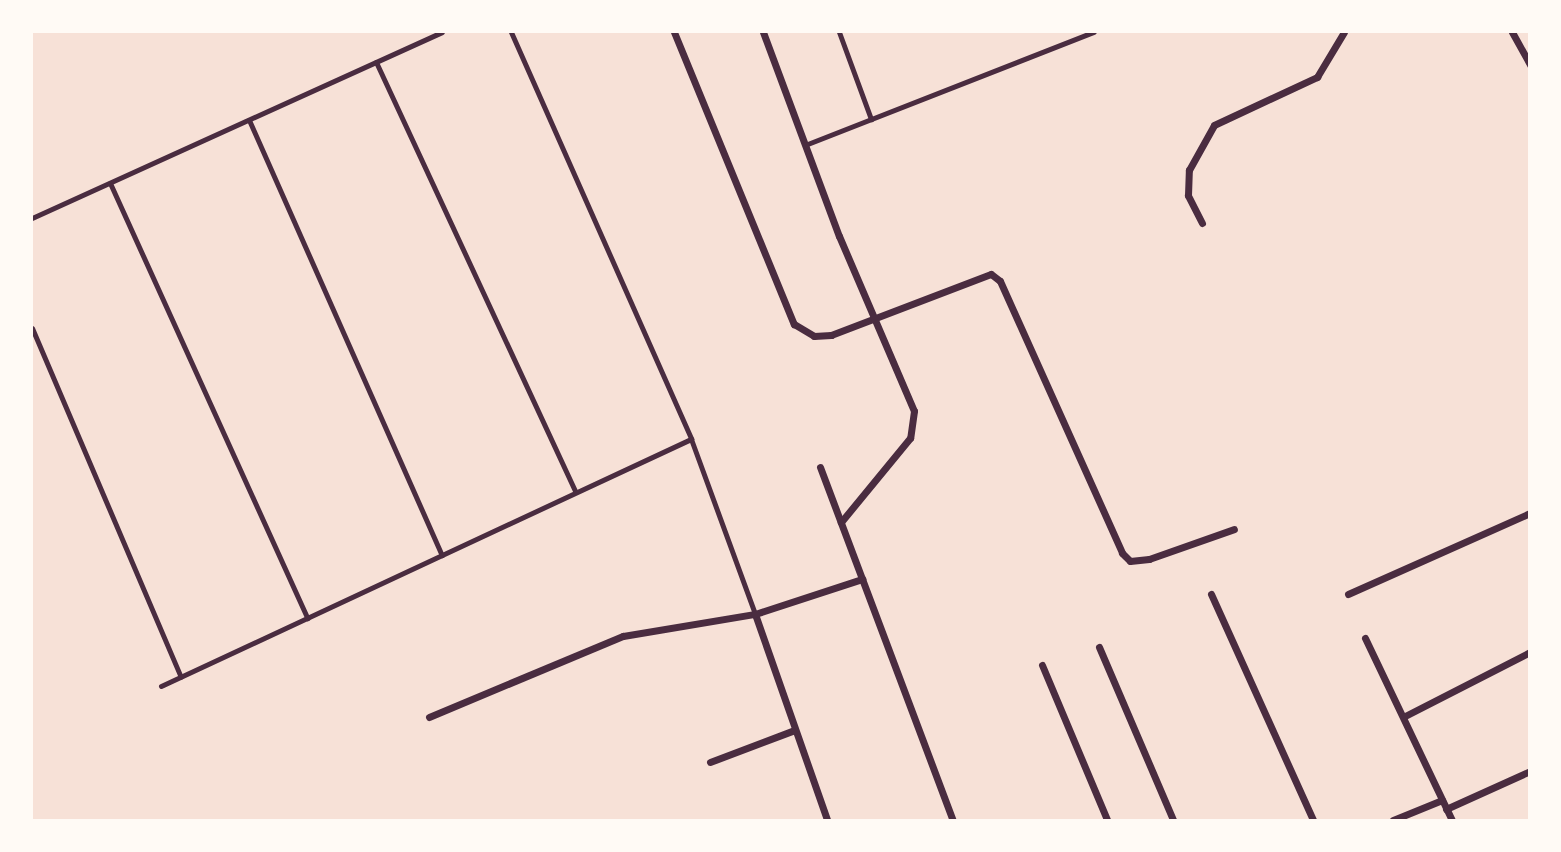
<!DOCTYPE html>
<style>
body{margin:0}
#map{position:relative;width:1561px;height:852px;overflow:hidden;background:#f7e1d7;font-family:Rubik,sans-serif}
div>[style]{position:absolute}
.service>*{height:5px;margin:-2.5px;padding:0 2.5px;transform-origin:2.5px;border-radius:2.5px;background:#4a2c40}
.minor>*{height:7px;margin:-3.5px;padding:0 3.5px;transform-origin:3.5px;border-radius:3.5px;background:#4a2c40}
span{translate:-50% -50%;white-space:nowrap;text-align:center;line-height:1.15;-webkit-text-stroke:5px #fffaf5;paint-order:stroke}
.frame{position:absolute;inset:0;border:33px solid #fffaf5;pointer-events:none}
</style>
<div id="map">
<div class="service">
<i style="left:511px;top:32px;width:445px;rotate:66.1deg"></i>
<i style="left:839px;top:32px;width:93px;rotate:69.8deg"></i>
<i style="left:376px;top:62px;width:474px;rotate:65.1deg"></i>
<i style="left:249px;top:120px;width:476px;rotate:66.1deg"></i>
<i style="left:805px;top:145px;width:310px;rotate:-21.4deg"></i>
<i style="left:110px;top:183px;width:478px;rotate:65.6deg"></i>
<i style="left:32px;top:218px;width:450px;rotate:-24.4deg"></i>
<i style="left:32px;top:328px;width:379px;rotate:66.9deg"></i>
<i style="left:161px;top:686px;width:585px;rotate:-24.99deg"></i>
<i style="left:691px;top:439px;width:186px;rotate:69.9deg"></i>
</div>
<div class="minor">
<i style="left:674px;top:32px;width:316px;rotate:67.7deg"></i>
<i style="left:794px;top:324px;width:23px;rotate:31deg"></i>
<i style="left:814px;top:336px;width:17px;rotate:-3deg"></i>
<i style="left:831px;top:335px;width:171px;rotate:-20.9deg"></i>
<i style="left:991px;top:274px;width:11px;rotate:38deg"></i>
<i style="left:1000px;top:281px;width:298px;rotate:65.8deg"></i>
<i style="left:1122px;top:553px;width:11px;rotate:45deg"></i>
<i style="left:1130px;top:561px;width:19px;rotate:-6deg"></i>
<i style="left:1149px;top:559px;width:90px;rotate:-19.4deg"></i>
<i style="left:763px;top:32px;width:218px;rotate:69.6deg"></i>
<i style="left:839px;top:236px;width:190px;rotate:66.8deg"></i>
<i style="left:914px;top:411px;width:27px;rotate:98deg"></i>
<i style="left:910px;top:438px;width:109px;rotate:129.4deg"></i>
<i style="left:1512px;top:32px;width:38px;rotate:61deg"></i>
<i style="left:1202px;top:223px;width:31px;rotate:-117deg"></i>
<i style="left:1188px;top:195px;width:25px;rotate:-88deg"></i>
<i style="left:1189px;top:170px;width:51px;rotate:-60.9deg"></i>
<i style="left:1214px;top:125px;width:114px;rotate:-25deg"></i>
<i style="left:1317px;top:77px;width:52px;rotate:-59deg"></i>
<i style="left:820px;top:467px;width:377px;rotate:69.4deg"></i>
<i style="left:1211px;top:594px;width:248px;rotate:65.7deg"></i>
<i style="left:1348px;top:594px;width:199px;rotate:-24deg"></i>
<i style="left:755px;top:614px;width:218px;rotate:70.7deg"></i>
<i style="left:1365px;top:638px;width:202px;rotate:64.5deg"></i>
<i style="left:1099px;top:647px;width:188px;rotate:66.8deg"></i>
<i style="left:1042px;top:665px;width:168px;rotate:67.2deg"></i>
<i style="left:1405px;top:716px;width:140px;rotate:-27.1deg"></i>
<i style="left:429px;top:717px;width:210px;rotate:-22.7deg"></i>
<i style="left:623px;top:636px;width:134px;rotate:-9.5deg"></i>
<i style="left:755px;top:614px;width:113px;rotate:-18.1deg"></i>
<i style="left:710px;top:762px;width:88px;rotate:-20.7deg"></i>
<i style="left:1446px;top:809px;width:92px;rotate:-24.3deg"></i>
<i style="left:1393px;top:820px;width:53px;rotate:-22.2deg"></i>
</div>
<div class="frame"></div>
</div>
